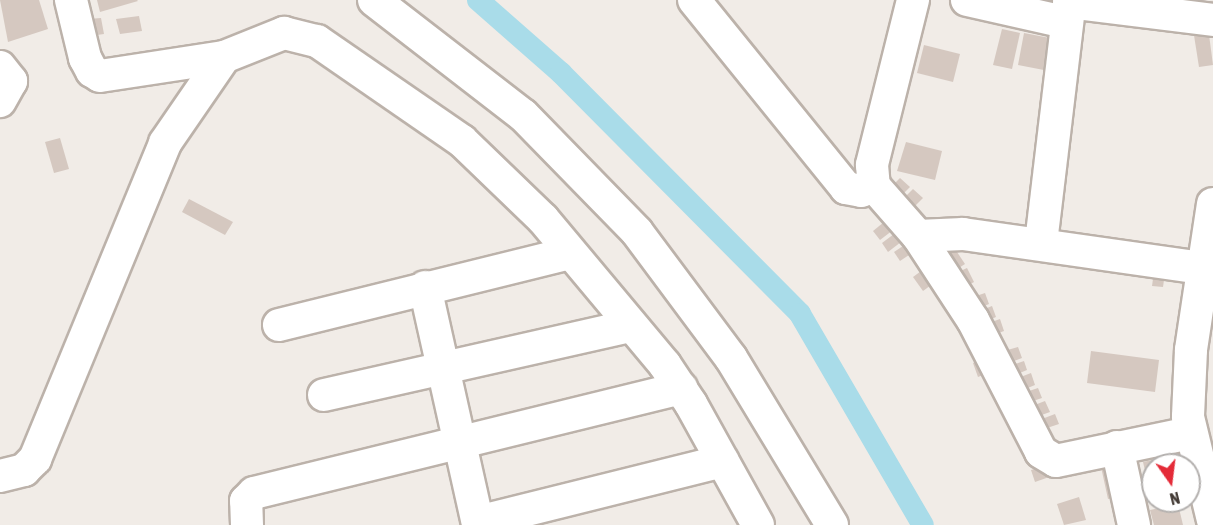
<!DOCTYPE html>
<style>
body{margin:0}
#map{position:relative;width:1213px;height:525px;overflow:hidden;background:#f1ece7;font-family:"Asap Condensed",sans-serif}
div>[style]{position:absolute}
.canal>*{height:22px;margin:-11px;padding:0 11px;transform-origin:11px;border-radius:11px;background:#a9dce9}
.building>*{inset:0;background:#d5c8c0}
.roads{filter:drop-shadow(2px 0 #bcb2aa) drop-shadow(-2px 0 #bcb2aa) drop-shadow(0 2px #bcb2aa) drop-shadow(0 -2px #bcb2aa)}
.minor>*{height:32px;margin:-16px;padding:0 16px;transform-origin:16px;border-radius:16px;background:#fff}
span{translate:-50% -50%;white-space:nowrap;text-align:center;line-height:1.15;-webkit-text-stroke:5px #fff;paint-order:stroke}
.north{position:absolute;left:1141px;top:453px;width:60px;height:60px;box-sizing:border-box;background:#fff;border:2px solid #b4b1af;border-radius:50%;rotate:166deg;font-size:16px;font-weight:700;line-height:24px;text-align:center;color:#443c36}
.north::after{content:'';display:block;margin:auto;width:21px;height:27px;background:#e42b38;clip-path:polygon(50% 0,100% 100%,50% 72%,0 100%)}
</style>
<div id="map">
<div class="canal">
<i style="left:478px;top:0;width:111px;rotate:41.3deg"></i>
<i style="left:561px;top:73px;width:339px;rotate:45.2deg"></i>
<i style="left:800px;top:314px;width:244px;rotate:59.8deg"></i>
</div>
<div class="building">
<i style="clip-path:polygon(0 0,39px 0,48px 29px,8px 42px)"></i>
<i style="clip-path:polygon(97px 0,137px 0,138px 1px,100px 12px)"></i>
<i style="clip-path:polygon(139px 16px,142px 31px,120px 34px,116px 19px)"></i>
<i style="clip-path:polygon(101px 18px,104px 34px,90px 36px,88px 19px)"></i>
<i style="clip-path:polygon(1208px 27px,1213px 65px,1199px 67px,1193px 29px)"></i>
<i style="clip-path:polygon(1002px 29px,1020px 33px,1012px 69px,993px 65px)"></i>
<i style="clip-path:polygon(1024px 33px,1055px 39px,1049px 71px,1018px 65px)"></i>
<i style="clip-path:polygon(924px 45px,960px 54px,953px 82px,917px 73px)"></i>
<i style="clip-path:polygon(60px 138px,69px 169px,54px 173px,45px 142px)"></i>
<i style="clip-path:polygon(906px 142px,942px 151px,935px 180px,897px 171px)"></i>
<i style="clip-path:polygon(900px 178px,910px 187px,900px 197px,890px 188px)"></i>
<i style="clip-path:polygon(913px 189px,923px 198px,913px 208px,903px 199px)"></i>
<i style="clip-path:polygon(189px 199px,233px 222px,225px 235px,182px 212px)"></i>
<i style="clip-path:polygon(889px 218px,897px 227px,880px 240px,873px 231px)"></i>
<i style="clip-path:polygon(894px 234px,901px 242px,888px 252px,882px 243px)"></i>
<i style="clip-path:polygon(909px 242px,915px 251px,900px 261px,894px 252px)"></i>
<i style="clip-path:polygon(955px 249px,965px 264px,954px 271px,944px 256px)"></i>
<i style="clip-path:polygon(928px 266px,938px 280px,923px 291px,913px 277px)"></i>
<i style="clip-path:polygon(967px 268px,974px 282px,963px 288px,956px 273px)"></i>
<i style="clip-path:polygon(1154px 272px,1165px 273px,1163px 287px,1152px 286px)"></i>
<i style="clip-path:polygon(985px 293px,989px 304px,974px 310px,970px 298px)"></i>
<i style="clip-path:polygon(992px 306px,996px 317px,982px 323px,977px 312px)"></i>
<i style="clip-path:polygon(1000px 319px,1004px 331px,988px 337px,983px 325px)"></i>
<i style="clip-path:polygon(1018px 347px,1022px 358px,1009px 363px,1004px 351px)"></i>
<i style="clip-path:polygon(1091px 351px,1159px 360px,1155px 392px,1087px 383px)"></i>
<i style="clip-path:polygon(991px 356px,996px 370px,978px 377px,973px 363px)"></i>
<i style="clip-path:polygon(1024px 361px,1027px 370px,1012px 376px,1009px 366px)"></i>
<i style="clip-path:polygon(1031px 373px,1035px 385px,1018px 392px,1013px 380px)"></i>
<i style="clip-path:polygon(1038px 388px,1042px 398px,1030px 402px,1026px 392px)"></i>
<i style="clip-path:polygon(1045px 401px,1050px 412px,1036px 417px,1032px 406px)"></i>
<i style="clip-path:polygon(1055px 414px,1059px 424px,1038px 431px,1034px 422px)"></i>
<i style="clip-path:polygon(1166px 457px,1167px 465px,1153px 465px,1153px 487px,1149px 488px,1143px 462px)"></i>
<i style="clip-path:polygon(1117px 464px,1124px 495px,1108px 499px,1101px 467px)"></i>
<i style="clip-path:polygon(1048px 465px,1052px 476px,1035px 482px,1031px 470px)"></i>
<i style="clip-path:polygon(1079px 497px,1086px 520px,1064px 525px,1057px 504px)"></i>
<i style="clip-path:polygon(1178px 504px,1183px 525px,1154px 525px,1150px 510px)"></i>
</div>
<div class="roads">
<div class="minor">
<i style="left:71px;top:0;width:60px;rotate:76.4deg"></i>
<i style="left:85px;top:58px;width:15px;rotate:62deg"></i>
<i style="left:92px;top:71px;width:9px;rotate:32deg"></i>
<i style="left:100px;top:76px;width:125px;rotate:-8.7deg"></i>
<i style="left:224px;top:57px;width:65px;rotate:-21.8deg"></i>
<i style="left:284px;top:33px;width:34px;rotate:14deg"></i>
<i style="left:317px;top:41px;width:176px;rotate:34.6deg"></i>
<i style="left:462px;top:141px;width:112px;rotate:43.9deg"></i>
<i style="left:543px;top:219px;width:190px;rotate:50.1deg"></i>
<i style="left:665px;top:365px;width:47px;rotate:56.3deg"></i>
<i style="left:691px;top:404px;width:138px;rotate:61deg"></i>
<i style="left:374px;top:0;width:188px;rotate:37.7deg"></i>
<i style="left:523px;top:115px;width:163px;rotate:45.7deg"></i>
<i style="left:637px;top:232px;width:157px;rotate:53.3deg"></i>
<i style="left:731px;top:358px;width:195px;rotate:58.8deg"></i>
<i style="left:694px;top:0;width:242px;rotate:51deg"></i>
<i style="left:846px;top:188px;width:15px;rotate:11deg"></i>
<i style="left:861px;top:191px;width:14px;rotate:-21deg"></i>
<i style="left:913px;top:0;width:170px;rotate:104deg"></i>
<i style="left:872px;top:165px;width:21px;rotate:85deg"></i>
<i style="left:874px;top:186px;width:67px;rotate:48.7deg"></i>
<i style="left:918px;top:236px;width:100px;rotate:56.8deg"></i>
<i style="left:973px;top:320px;width:148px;rotate:62.7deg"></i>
<i style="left:1041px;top:452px;width:17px;rotate:31deg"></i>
<i style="left:1056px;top:461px;width:137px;rotate:-11.8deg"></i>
<i style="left:967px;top:0;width:100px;rotate:12.7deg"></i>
<i style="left:1069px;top:2px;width:145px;rotate:7.1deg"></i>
<i style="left:0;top:67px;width:18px;rotate:52deg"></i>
<i style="left:11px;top:81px;width:23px;rotate:119deg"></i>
<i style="left:1213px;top:204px;width:148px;rotate:98.6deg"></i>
<i style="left:1191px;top:350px;width:67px;rotate:92.6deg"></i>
<i style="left:1188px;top:417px;width:106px;rotate:76.4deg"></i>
<i style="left:918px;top:236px;width:45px;rotate:-2.5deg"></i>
<i style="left:963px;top:234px;width:242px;rotate:8.1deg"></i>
<i style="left:1041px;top:243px;width:245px;rotate:-83.2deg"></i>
<i style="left:425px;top:287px;width:244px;rotate:77.4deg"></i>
<i style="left:279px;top:325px;width:300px;rotate:-13.9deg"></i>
<i style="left:324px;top:395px;width:313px;rotate:-12.7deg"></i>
<i style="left:1117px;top:447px;width:80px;rotate:77.7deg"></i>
<i style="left:0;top:476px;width:25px;rotate:-14deg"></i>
<i style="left:24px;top:470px;width:16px;rotate:-45deg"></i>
<i style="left:35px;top:459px;width:342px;rotate:-67.6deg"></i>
<i style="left:165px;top:143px;width:104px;rotate:-55.5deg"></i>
<i style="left:478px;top:522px;width:252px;rotate:-14deg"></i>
<i style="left:247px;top:525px;width:24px;rotate:-92deg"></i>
<i style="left:246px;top:501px;width:11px;rotate:-45deg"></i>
<i style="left:254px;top:493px;width:440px;rotate:-13.8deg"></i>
</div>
</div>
<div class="north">N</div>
</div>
